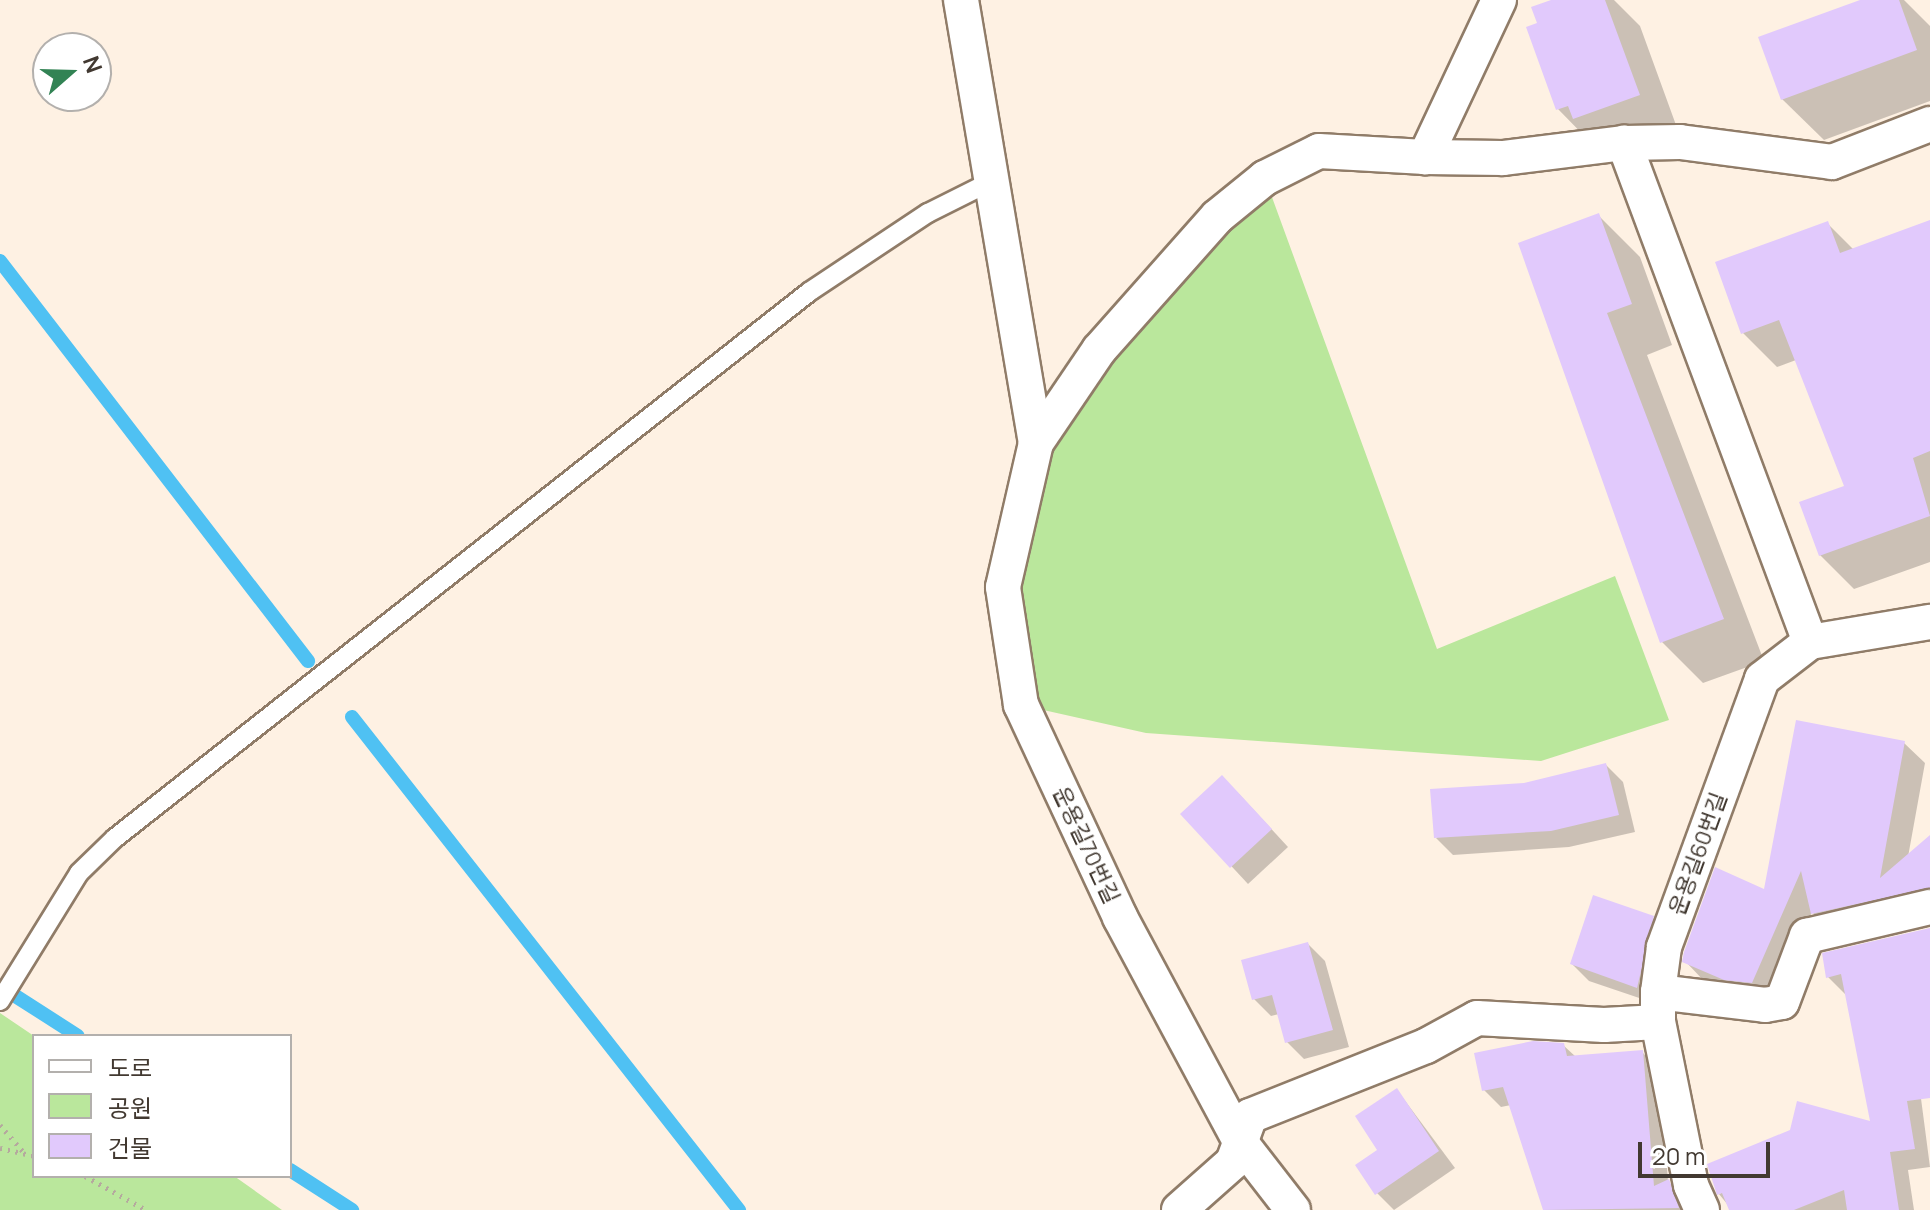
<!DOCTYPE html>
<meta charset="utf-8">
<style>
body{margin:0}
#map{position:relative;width:1930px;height:1210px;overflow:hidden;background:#fef1e3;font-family:Manrope,"Noto Sans KR",sans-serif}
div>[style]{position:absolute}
.green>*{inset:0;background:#bae79c}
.shadow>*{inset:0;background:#0003}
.stream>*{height:14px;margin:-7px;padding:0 7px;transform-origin:7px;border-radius:7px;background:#4fc1f3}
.building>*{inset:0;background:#e1c9fc}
.path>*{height:5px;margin-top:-2.5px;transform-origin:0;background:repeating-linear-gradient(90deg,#b5a99e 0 2px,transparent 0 8px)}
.roads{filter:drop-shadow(2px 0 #907c68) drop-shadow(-2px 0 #907c68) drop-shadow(0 2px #907c68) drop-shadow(0 -2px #907c68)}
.lane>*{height:18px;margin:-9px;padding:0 9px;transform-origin:9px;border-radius:9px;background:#fff}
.street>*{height:34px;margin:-17px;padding:0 17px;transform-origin:17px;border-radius:17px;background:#fff}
span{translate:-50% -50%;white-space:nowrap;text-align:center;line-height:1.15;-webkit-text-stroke:6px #fff;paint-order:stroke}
.street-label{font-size:22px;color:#423931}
.legend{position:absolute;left:32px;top:1034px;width:260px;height:144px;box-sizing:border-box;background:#fff;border:2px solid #b3b0ad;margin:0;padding:10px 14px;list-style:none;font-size:24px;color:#423931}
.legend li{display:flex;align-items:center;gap:16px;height:40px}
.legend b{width:40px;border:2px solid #b3b0ad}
.north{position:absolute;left:32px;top:32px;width:80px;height:80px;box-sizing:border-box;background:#fff;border:2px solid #b3b0ad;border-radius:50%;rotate:70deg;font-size:22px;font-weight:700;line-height:32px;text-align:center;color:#423931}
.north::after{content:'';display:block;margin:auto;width:28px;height:36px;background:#328354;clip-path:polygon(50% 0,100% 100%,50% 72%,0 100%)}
.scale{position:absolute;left:1638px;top:1142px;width:132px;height:36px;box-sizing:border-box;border:4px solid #423931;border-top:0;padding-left:10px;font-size:24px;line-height:28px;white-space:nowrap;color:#423931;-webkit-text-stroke:6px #fff;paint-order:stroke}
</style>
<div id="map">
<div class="green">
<i style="clip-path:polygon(1265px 178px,1437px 649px,1615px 576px,1669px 720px,1541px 761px,1146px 733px,1021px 705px,1007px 638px,1036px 443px)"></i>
<i style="clip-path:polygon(0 1013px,34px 1036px,34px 1176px,234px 1176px,282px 1210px,0 1210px)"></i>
</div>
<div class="shadow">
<i style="clip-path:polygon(1557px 0,1614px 0,1640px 26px,1680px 136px,1599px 151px,1558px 109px,1528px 28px,1539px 24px)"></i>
<i style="clip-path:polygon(1866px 0,1904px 0,1930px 26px,1930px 101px,1824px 140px,1782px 99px)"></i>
<i style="clip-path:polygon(1599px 216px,1640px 257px,1672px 345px,1647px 355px,1764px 661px,1703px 683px,1662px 642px,1521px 244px)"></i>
<i style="clip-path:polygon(1930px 222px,1930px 562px,1854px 589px,1820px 555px,1846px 487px,1796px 360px,1777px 367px,1743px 333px,1827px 223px,1854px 250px)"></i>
<i style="clip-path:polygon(1904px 743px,1925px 763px,1908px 857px,1930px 838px,1930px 911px,1834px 934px,1812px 912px,1772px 1003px,1705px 982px,1685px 961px,1765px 892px)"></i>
<i style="clip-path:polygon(1606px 765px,1623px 782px,1635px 832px,1569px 847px,1453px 855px,1436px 838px,1524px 785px)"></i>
<i style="clip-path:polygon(1239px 794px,1288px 847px,1248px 884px,1183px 814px)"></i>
<i style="clip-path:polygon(1653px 918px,1670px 935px,1654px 1003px,1589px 981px,1572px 964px)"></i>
<i style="clip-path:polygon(1930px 935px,1930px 1065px,1917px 1068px,1930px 1167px,1908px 1170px,1914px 1210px,1732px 1210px,1719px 1194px,1872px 1124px,1847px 996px,1828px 977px)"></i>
<i style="clip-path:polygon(1308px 944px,1325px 961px,1349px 1047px,1304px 1059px,1287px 1042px,1279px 1014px,1271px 1016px,1254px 999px)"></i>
<i style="clip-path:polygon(1563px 1045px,1576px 1057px,1642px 1052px,1659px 1069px,1668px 1181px,1690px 1210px,1545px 1210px,1511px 1105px,1501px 1107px,1484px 1090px)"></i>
<i style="clip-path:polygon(1397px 1090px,1455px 1168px,1394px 1210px,1377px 1193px,1380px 1150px)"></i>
</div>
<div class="stream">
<i style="left:0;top:261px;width:505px;rotate:52.4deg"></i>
<i style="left:352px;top:717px;width:627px;rotate:51.87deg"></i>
<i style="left:17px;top:997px;width:72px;rotate:32.6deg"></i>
<i style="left:290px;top:1170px;width:74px;rotate:32.8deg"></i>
</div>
<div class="building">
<i style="clip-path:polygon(1551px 0,1605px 0,1640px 95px,1573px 119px,1568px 106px,1556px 110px,1526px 27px,1537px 23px,1531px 7px)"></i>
<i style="clip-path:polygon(1860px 0,1899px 0,1917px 50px,1781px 100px,1758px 37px)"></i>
<i style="clip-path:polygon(1599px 213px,1632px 304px,1607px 313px,1724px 619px,1660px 643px,1518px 243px)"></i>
<i style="clip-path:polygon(1930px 220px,1930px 451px,1913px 458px,1930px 516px,1819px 556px,1799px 502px,1844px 486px,1779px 320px,1741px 334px,1715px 262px,1828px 221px,1840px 253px)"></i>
<i style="clip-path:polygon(1796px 720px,1905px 741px,1880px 878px,1930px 835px,1930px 888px,1811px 914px,1801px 871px,1752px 983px,1724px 980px,1682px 962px,1684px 952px,1715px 867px,1764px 889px)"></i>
<i style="clip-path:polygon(1606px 763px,1619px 815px,1551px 831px,1434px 838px,1430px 789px,1524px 783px)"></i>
<i style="clip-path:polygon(1222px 775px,1272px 829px,1230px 868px,1180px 814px)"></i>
<i style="clip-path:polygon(1593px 895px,1654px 916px,1637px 988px,1570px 964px)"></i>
<i style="clip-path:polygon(1930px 928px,1930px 1098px,1907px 1101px,1915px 1149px,1890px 1152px,1899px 1210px,1847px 1210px,1844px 1190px,1794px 1210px,1729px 1210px,1722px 1193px,1717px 1195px,1707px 1164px,1790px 1130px,1797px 1101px,1870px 1121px,1841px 974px,1826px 978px,1822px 953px)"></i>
<i style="clip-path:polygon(1308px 942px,1333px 1030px,1285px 1043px,1272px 995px,1252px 1000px,1241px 960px)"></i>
<i style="clip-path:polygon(1533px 1041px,1564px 1043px,1567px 1056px,1643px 1050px,1654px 1186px,1669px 1179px,1679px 1208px,1543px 1210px,1503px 1087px,1482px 1091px,1474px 1053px)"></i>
<i style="clip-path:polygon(1397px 1088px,1439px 1151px,1375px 1195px,1355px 1165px,1377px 1150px,1355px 1116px)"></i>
</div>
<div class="path">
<i style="left:0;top:1125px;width:37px;rotate:49deg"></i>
<i style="left:0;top:1148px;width:35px;rotate:13deg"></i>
<i style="left:85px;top:1176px;width:70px;rotate:29.1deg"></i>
</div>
<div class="roads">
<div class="lane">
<i style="left:0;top:1001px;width:150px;rotate:-58.3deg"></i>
<i style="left:79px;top:873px;width:50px;rotate:-44.2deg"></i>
<i style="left:115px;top:838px;width:883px;rotate:-38.19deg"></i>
<i style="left:809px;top:292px;width:143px;rotate:-33.6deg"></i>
<i style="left:928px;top:213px;width:67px;rotate:-26.6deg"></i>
</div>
<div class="street">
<i style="left:961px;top:0;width:449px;rotate:80.4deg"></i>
<i style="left:1499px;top:0;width:174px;rotate:115.2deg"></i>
<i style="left:1425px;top:157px;width:78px;rotate:0.7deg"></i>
<i style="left:1503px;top:158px;width:122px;rotate:-7.1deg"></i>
<i style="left:1810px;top:642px;width:533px;rotate:-110.44deg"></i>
<i style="left:1624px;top:143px;width:56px;rotate:-1deg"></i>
<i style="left:1680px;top:142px;width:153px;rotate:7.5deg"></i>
<i style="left:1832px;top:162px;width:105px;rotate:-21.2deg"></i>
<i style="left:1658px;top:992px;width:108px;rotate:6.9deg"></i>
<i style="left:1765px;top:1005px;width:17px;rotate:-10deg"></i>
<i style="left:1782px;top:1002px;width:71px;rotate:-69.3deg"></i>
<i style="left:1807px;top:936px;width:126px;rotate:-13.3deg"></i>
<i style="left:1179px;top:1210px;width:72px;rotate:-41.6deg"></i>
<i style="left:1233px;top:1162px;width:49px;rotate:-69.7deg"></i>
<i style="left:1250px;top:1116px;width:189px;rotate:-21.7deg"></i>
<i style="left:1426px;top:1046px;width:58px;rotate:-28.8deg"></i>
<i style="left:1477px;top:1018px;width:127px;rotate:3.2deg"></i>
<i style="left:1604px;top:1025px;width:54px;rotate:-3.2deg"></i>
<i style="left:1293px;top:1210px;width:85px;rotate:-127.8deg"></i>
<i style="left:1241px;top:1143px;width:256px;rotate:-118.2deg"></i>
<i style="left:1120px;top:917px;width:234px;rotate:-115deg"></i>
<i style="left:1021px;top:705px;width:119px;rotate:-98.7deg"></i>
<i style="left:1003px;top:587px;width:148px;rotate:-77.1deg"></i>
<i style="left:1036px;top:443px;width:112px;rotate:-55.9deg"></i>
<i style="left:1099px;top:350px;width:178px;rotate:-48.4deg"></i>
<i style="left:1217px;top:217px;width:62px;rotate:-39.1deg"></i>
<i style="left:1265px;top:178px;width:60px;rotate:-26.6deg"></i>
<i style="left:1319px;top:151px;width:106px;rotate:3.2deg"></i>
<i style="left:1702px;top:1210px;width:27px;rotate:-114deg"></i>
<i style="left:1691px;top:1185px;width:166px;rotate:-101.4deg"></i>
<i style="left:1658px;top:1022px;width:30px;rotate:-90deg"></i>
<i style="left:1658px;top:992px;width:45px;rotate:-82.4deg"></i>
<i style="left:1664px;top:947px;width:285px;rotate:-69.9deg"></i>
<i style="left:1762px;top:679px;width:61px;rotate:-37.6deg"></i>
<i style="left:1810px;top:642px;width:122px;rotate:-9.5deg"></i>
</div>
</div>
<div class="street-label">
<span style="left:1086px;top:845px;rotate:65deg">운용길70번길</span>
<span style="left:1698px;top:854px;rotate:-70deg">운용길60번길</span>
</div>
<ul class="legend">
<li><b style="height:10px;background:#fff"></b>도로</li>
<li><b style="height:22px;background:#bae79c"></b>공원</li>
<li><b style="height:22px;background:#e1c9fc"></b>건물</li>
</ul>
<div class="north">N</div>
<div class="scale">20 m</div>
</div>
